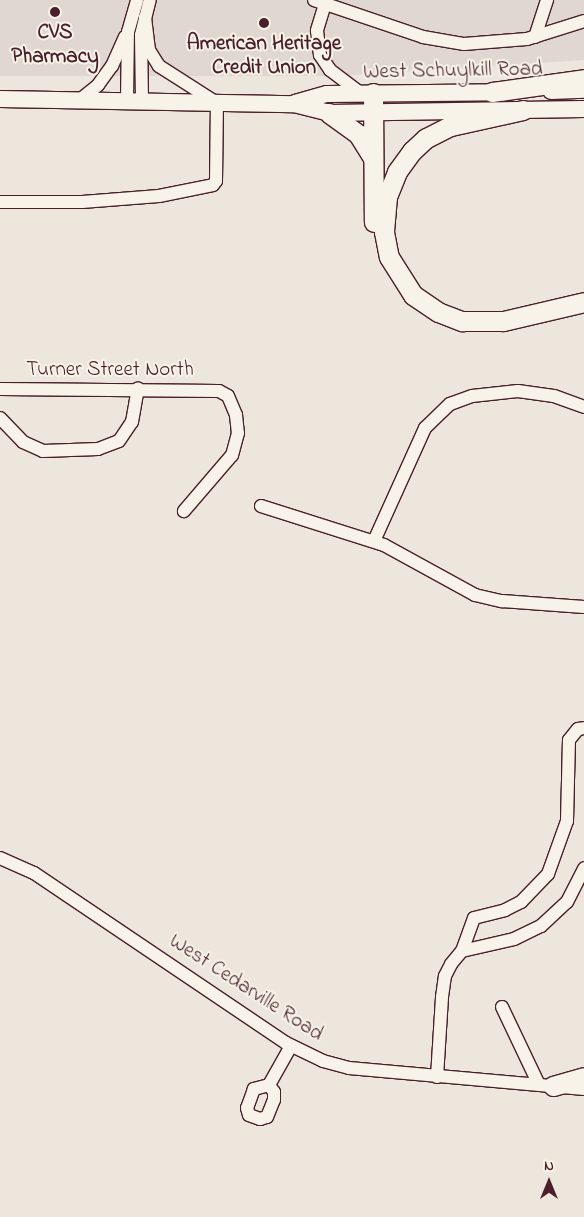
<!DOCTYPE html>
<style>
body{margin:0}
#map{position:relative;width:584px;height:1217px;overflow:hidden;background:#ece6dd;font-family:"Indie Flower",sans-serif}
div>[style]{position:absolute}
.built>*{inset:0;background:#e0d7d0}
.roads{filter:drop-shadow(1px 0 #4a1f2b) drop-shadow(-1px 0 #4a1f2b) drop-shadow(0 1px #4a1f2b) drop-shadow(0 -1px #4a1f2b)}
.minor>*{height:12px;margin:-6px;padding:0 6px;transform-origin:6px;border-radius:6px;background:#f7f3e8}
.major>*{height:16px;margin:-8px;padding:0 8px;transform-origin:8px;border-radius:8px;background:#f7f3e8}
.highway>*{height:19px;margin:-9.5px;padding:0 9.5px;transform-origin:9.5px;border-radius:9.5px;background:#f7f3e8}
.dots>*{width:14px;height:14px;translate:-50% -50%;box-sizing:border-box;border:2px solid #f7f3e8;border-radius:50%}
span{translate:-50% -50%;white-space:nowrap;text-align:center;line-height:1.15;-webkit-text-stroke:4px #f7f3e8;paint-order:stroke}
.poi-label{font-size:21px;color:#4a1f2b;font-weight:700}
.street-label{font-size:21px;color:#4a1f2b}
.north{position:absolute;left:524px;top:1157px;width:50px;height:50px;-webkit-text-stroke:4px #f7f3e8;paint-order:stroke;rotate:0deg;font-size:14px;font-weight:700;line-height:20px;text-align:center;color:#4a1f2b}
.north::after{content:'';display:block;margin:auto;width:18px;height:22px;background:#4a1f2b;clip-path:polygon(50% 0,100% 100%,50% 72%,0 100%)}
</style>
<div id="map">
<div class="built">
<i style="clip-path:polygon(0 0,584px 0,584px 60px,338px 76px,0 76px)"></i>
</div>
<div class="roads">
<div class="minor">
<i style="left:314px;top:0;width:115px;rotate:18.7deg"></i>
<i style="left:423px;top:37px;width:42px;rotate:9.7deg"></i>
<i style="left:464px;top:44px;width:63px;rotate:-4.5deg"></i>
<i style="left:527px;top:39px;width:60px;rotate:-17.5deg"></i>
<i style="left:325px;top:4px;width:28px;rotate:107deg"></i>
<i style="left:317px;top:31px;width:24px;rotate:83deg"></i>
<i style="left:320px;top:55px;width:18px;rotate:56deg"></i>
<i style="left:330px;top:70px;width:39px;rotate:37deg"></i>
<i style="left:535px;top:37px;width:39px;rotate:-72deg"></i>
<i style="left:81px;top:99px;width:22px;rotate:-39deg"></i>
<i style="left:98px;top:85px;width:24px;rotate:-54deg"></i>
<i style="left:112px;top:66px;width:32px;rotate:-66deg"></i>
<i style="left:127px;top:100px;width:68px;rotate:-89.2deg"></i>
<i style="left:128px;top:32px;width:33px;rotate:-74deg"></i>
<i style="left:142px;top:100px;width:65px;rotate:-90.9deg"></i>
<i style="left:141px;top:35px;width:36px;rotate:-76deg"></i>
<i style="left:0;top:202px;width:82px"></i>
<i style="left:82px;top:202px;width:77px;rotate:-4.5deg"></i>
<i style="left:159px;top:196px;width:55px;rotate:-11.5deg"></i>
<i style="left:213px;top:185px;width:5px;rotate:-53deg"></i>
<i style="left:216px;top:181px;width:78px;rotate:-89.3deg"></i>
<i style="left:217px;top:103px;width:69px;rotate:-147.5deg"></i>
<i style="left:159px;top:66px;width:19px;rotate:-122deg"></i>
<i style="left:149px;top:50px;width:33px;rotate:-97deg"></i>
<i style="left:0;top:389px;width:219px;rotate:0.5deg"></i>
<i style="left:219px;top:391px;width:10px;rotate:29deg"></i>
<i style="left:228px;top:396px;width:21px;rotate:67deg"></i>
<i style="left:236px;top:415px;width:18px;rotate:84deg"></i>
<i style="left:238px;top:433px;width:23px;rotate:105deg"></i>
<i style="left:232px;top:455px;width:74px;rotate:130.6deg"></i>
<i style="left:0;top:418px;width:33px;rotate:46deg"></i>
<i style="left:23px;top:442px;width:22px;rotate:24deg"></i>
<i style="left:43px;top:451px;width:55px;rotate:-2.1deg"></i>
<i style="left:98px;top:449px;width:22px;rotate:-21deg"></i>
<i style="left:119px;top:441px;width:23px;rotate:-56deg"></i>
<i style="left:132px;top:422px;width:34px;rotate:-80deg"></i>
<i style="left:261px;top:506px;width:129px;rotate:17.6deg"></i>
<i style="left:384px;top:545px;width:104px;rotate:28.8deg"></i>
<i style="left:475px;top:595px;width:28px;rotate:13deg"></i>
<i style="left:502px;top:601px;width:82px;rotate:4.2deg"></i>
<i style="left:374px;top:541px;width:124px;rotate:-65.7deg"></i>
<i style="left:425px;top:428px;width:35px;rotate:-44deg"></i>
<i style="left:450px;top:404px;width:23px;rotate:-20deg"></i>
<i style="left:472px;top:396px;width:46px;rotate:-6.2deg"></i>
<i style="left:518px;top:391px;width:36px;rotate:8deg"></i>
<i style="left:554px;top:396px;width:32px;rotate:20deg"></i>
<i style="left:0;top:858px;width:37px;rotate:24deg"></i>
<i style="left:34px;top:873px;width:304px;rotate:34deg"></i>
<i style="left:286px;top:1043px;width:41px;rotate:25.9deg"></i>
<i style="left:323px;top:1061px;width:27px;rotate:15deg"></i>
<i style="left:349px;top:1068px;width:236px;rotate:5.1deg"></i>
<i style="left:462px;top:951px;width:35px;rotate:-70deg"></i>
<i style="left:474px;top:918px;width:32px;rotate:-14deg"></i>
<i style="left:505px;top:910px;width:18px;rotate:-27deg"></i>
<i style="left:521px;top:902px;width:39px;rotate:-46deg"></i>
<i style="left:548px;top:874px;width:56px;rotate:-70.3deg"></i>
<i style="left:567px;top:821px;width:81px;rotate:-88.6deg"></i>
<i style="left:569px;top:740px;width:14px;rotate:-51deg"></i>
<i style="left:578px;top:729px;width:6px;rotate:-9deg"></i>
<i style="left:502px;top:1007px;width:86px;rotate:64.6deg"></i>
<i style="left:437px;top:1077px;width:80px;rotate:-86.4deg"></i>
<i style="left:442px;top:997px;width:21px;rotate:-82deg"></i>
<i style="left:445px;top:976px;width:13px;rotate:-63deg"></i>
<i style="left:451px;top:964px;width:17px;rotate:-50deg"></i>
<i style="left:462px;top:951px;width:53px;rotate:-13deg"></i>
<i style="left:514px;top:939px;width:30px;rotate:-26deg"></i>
<i style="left:541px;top:926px;width:35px;rotate:-43deg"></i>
<i style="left:567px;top:902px;width:38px;rotate:-63deg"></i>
<i style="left:269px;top:1085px;width:16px;rotate:165deg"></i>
<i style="left:254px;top:1089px;width:20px;rotate:110deg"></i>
<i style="left:247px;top:1108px;width:7px;rotate:74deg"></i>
<i style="left:249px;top:1115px;width:12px;rotate:20deg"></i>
<i style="left:260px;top:1119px;width:7px;rotate:-16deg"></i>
<i style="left:267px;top:1117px;width:18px;rotate:-68deg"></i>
<i style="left:274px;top:1100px;width:8px;rotate:-90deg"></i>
<i style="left:274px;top:1092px;width:9px;rotate:-126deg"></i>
<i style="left:269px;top:1085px;width:45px;rotate:-60.6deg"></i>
</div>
<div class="major">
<i style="left:551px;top:91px;width:33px;rotate:-2deg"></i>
<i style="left:0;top:99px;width:294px;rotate:1deg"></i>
<i style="left:294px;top:104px;width:36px;rotate:14deg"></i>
<i style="left:329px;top:113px;width:255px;rotate:-0.9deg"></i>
<i style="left:295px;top:103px;width:33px;rotate:-16deg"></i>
<i style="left:327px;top:94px;width:177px;rotate:-0.6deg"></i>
</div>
<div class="highway">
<i style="left:492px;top:92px;width:93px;rotate:-8deg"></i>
<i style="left:373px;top:93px;width:129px;rotate:89.6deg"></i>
<i style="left:523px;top:110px;width:75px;rotate:167.6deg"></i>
<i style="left:450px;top:126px;width:27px;rotate:153deg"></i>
<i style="left:426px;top:138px;width:19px;rotate:137deg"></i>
<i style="left:412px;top:151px;width:26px;rotate:126deg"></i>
<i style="left:397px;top:172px;width:27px;rotate:112deg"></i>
<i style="left:387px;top:197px;width:35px;rotate:95deg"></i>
<i style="left:384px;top:232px;width:25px;rotate:79deg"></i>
<i style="left:389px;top:257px;width:45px;rotate:57.7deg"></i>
<i style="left:413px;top:295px;width:30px;rotate:34deg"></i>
<i style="left:438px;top:312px;width:26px;rotate:21deg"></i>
<i style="left:462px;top:321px;width:41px"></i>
<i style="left:503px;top:321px;width:83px;rotate:-13.2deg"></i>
<i style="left:329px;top:113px;width:36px;rotate:36deg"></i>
<i style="left:358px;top:134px;width:28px;rotate:58deg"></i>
<i style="left:553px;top:1086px;width:32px;rotate:-16deg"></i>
</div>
</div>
<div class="dots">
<i style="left:55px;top:12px;background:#4a1f2b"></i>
<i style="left:264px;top:23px;background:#4a1f2b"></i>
</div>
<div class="poi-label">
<span style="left:55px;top:45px">CVS<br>Pharmacy</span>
<span style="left:264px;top:56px">American Heritage<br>Credit Union</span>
</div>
<div class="street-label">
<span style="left:453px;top:71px;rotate:-1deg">West Schuylkill Road</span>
<span style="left:110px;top:370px">Turner Street North</span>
<span style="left:246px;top:988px;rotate:33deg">West Cedarville Road</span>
</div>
<div class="north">N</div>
</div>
